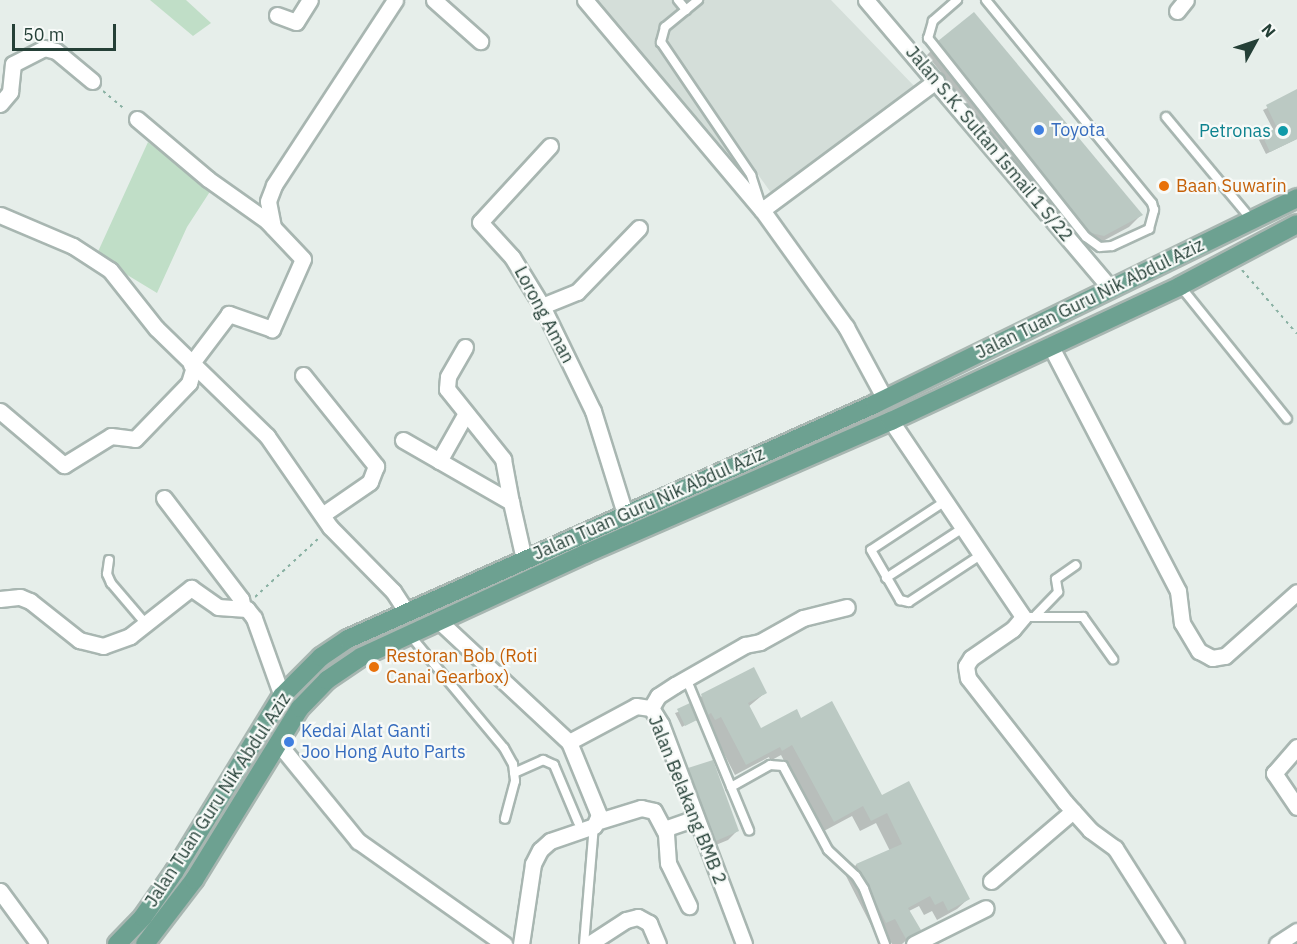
<!DOCTYPE html>
<style>
body{margin:0}
#map{position:relative;width:1297px;height:944px;overflow:hidden;background:#e6eeea;font-family:"IBM Plex Sans",sans-serif}
div>[style]{position:absolute}
.built>*{inset:0;background:#d4ded9}
.green>*{inset:0;background:#c0dec7}
.shadow>*{inset:0;background:#0003}
.building>*{inset:0;background:#bbc9c3}
.path>*{height:2px;margin-top:-1px;transform-origin:0;background:repeating-linear-gradient(90deg,#88b0a2 0 3px,transparent 0 7.5px)}
.roads{filter:drop-shadow(2px 0 #a8b6b1) drop-shadow(-2px 0 #a8b6b1) drop-shadow(0 2px #a8b6b1) drop-shadow(0 -2px #a8b6b1)}
.service>*{height:8px;margin:-4px;padding:0 4px;transform-origin:4px;border-radius:4px;background:#fff}
.minor>*{height:15px;margin:-7.5px;padding:0 7.5px;transform-origin:7.5px;border-radius:7.5px;background:#fff}
.primary>*{height:18px;margin:-9px;padding:0 9px;transform-origin:9px;border-radius:9px;background:#6da191}
.dots>*{width:16px;height:16px;translate:-50% -50%;box-sizing:border-box;border:3px solid #f7faf8;border-radius:50%}
span{translate:-50% -50%;white-space:nowrap;text-align:center;line-height:1.15;-webkit-text-stroke:4.5px #f7faf8;paint-order:stroke}
.shop-label{font-size:18px;color:#366cbe}
.left{translate:0 -50%;text-align:left}
.culture-label{font-size:18px;color:#0d838f}
.right{translate:-100% -50%;text-align:right}
.street-label{font-size:18px;color:#254037}
.food-label{font-size:18px;color:#c56008}
.north{position:absolute;left:1225px;top:12px;width:60px;height:60px;-webkit-text-stroke:4px #f7faf8;paint-order:stroke;rotate:50deg;font-size:16px;font-weight:700;line-height:24px;text-align:center;color:#254037}
.north::after{content:'';display:block;margin:auto;width:21px;height:27px;background:#254037;clip-path:polygon(50% 0,100% 100%,50% 72%,0 100%)}
.scale{position:absolute;left:12px;top:24px;width:104px;height:27px;box-sizing:border-box;border:3px solid #254037;border-top:0;padding-left:8px;font-size:18px;line-height:21px;white-space:nowrap;color:#254037;-webkit-text-stroke:4px #f7faf8;paint-order:stroke}
</style>
<div id="map">
<div class="built">
<i style="clip-path:polygon(591px 0,831px 0,917px 89px,774px 197px,757px 173px,745px 182px)"></i>
</div>
<div class="green">
<i style="clip-path:polygon(150px 0,186px 0,211px 23px,193px 36px)"></i>
<i style="clip-path:polygon(148px 142px,211px 190px,187px 227px,157px 293px,96px 256px)"></i>
</div>
<div class="shadow">
<i style="clip-path:polygon(939px 43px,1141px 215px,1129px 227px,1090px 248px,1079px 245px,927px 55px)"></i>
<i style="clip-path:polygon(1297px 95px,1297px 139px,1266px 154px,1259px 140px,1274px 131px,1263px 110px)"></i>
<i style="clip-path:polygon(765px 693px,748px 707px,760px 730px,801px 720px,881px 797px,968px 899px,957px 909px,937px 920px,932px 911px,924px 915px,919px 906px,909px 911px,919px 929px,902px 944px,892px 944px,884px 929px,875px 933px,846px 876px,856px 865px,890px 851px,876px 823px,860px 831px,852px 816px,822px 832px,781px 755px,770px 761px,769px 757px,735px 775px,710px 726px,704px 730px,695px 719px,682px 727px,675px 713px,690px 708px,702px 696px)"></i>
<i style="clip-path:polygon(689px 769px,737px 831px,728px 840px,706px 849px,680px 778px)"></i>
</div>
<div class="building">
<i style="clip-path:polygon(974px 12px,1143px 215px,1104px 236px,1091px 233px,938px 41px)"></i>
<i style="clip-path:polygon(1297px 89px,1297px 139px,1270px 152px,1262px 135px,1277px 128px,1266px 105px)"></i>
<i style="clip-path:polygon(754px 667px,767px 693px,748px 703px,761px 728px,797px 709px,801px 718px,832px 701px,882px 795px,909px 781px,970px 899px,948px 911px,943px 901px,935px 905px,930px 896px,908px 908px,921px 930px,906px 939px,895px 919px,886px 923px,856px 864px,902px 844px,887px 813px,871px 821px,863px 806px,834px 822px,792px 745px,782px 751px,780px 747px,746px 765px,721px 717px,715px 720px,711px 713px,708px 715px,701px 694px)"></i>
<i style="clip-path:polygon(690px 703px,697px 720px,685px 726px,677px 709px)"></i>
<i style="clip-path:polygon(713px 760px,739px 831px,716px 841px,688px 768px)"></i>
</div>
<div class="path">
<i style="left:103px;top:91px;width:30px;rotate:40deg"></i>
<i style="left:1242px;top:270px;width:84px;rotate:49.3deg"></i>
<i style="left:255px;top:597px;width:87px;rotate:-42.7deg"></i>
</div>
<div class="roads">
<div class="service">
<i style="left:678px;top:0;width:13px;rotate:51deg"></i>
<i style="left:698px;top:0;width:43px;rotate:140.7deg"></i>
<i style="left:665px;top:27px;width:16px;rotate:105deg"></i>
<i style="left:661px;top:42px;width:161px;rotate:55.9deg"></i>
<i style="left:751px;top:175px;width:28px;rotate:72deg"></i>
<i style="left:957px;top:0;width:32px;rotate:139deg"></i>
<i style="left:933px;top:21px;width:18px;rotate:106deg"></i>
<i style="left:928px;top:38px;width:254px;rotate:51.6deg"></i>
<i style="left:1086px;top:237px;width:17px;rotate:36deg"></i>
<i style="left:1100px;top:247px;width:12px;rotate:-5deg"></i>
<i style="left:1112px;top:246px;width:41px;rotate:-24.7deg"></i>
<i style="left:1149px;top:229px;width:20px;rotate:-75deg"></i>
<i style="left:1154px;top:210px;width:7px;rotate:-106deg"></i>
<i style="left:1152px;top:203px;width:262px;rotate:-129.3deg"></i>
<i style="left:1166px;top:117px;width:133px;rotate:50.2deg"></i>
<i style="left:1181px;top:287px;width:169px;rotate:51.2deg"></i>
<i style="left:944px;top:502px;width:87px;rotate:146.7deg"></i>
<i style="left:871px;top:550px;width:58px;rotate:59.9deg"></i>
<i style="left:900px;top:600px;width:9px;rotate:13deg"></i>
<i style="left:909px;top:602px;width:87px;rotate:-33.3deg"></i>
<i style="left:109px;top:560px;width:14px;rotate:98deg"></i>
<i style="left:107px;top:574px;width:10px;rotate:66deg"></i>
<i style="left:111px;top:583px;width:54px;rotate:49.5deg"></i>
<i style="left:886px;top:578px;width:92px;rotate:-33deg"></i>
<i style="left:1036px;top:615px;width:32px;rotate:-46deg"></i>
<i style="left:1058px;top:592px;width:13px;rotate:-99deg"></i>
<i style="left:1056px;top:579px;width:24px;rotate:-35deg"></i>
<i style="left:1023px;top:617px;width:60px"></i>
<i style="left:1083px;top:617px;width:52px;rotate:54.5deg"></i>
<i style="left:409px;top:634px;width:148px;rotate:50.2deg"></i>
<i style="left:504px;top:748px;width:18px;rotate:61deg"></i>
<i style="left:513px;top:764px;width:17px;rotate:83deg"></i>
<i style="left:515px;top:781px;width:39px;rotate:105deg"></i>
<i style="left:686px;top:678px;width:165px;rotate:67.5deg"></i>
<i style="left:514px;top:773px;width:32px;rotate:-24deg"></i>
<i style="left:543px;top:760px;width:12px;rotate:24deg"></i>
<i style="left:554px;top:765px;width:62px;rotate:67.2deg"></i>
<i style="left:731px;top:787px;width:45px;rotate:-29.4deg"></i>
<i style="left:770px;top:765px;width:13px;rotate:4deg"></i>
<i style="left:783px;top:766px;width:95px;rotate:61.8deg"></i>
<i style="left:828px;top:850px;width:38px;rotate:43deg"></i>
<i style="left:856px;top:876px;width:15px;rotate:58deg"></i>
<i style="left:864px;top:889px;width:59px;rotate:69.1deg"></i>
<i style="left:584px;top:944px;width:118px;rotate:-85.2deg"></i>
</div>
<div class="minor">
<i style="left:434px;top:0;width:62px;rotate:41.7deg"></i>
<i style="left:585px;top:0;width:275px;rotate:49.9deg"></i>
<i style="left:762px;top:210px;width:144px;rotate:54.3deg"></i>
<i style="left:846px;top:327px;width:82px;rotate:61.6deg"></i>
<i style="left:866px;top:0;width:379px;rotate:49.7deg"></i>
<i style="left:1177px;top:11px;width:14px;rotate:-51deg"></i>
<i style="left:277px;top:15px;width:20px;rotate:20deg"></i>
<i style="left:296px;top:22px;width:26px;rotate:-58deg"></i>
<i style="left:0;top:104px;width:16px;rotate:-50deg"></i>
<i style="left:10px;top:92px;width:28px;rotate:-84deg"></i>
<i style="left:13px;top:64px;width:35px;rotate:-27deg"></i>
<i style="left:44px;top:48px;width:12px;rotate:14deg"></i>
<i style="left:56px;top:51px;width:47px;rotate:39.8deg"></i>
<i style="left:137px;top:119px;width:93px;rotate:40.2deg"></i>
<i style="left:208px;top:179px;width:72px;rotate:35.4deg"></i>
<i style="left:267px;top:221px;width:52px;rotate:46.5deg"></i>
<i style="left:303px;top:259px;width:77px;rotate:113.9deg"></i>
<i style="left:272px;top:329px;width:46px;rotate:-160.8deg"></i>
<i style="left:229px;top:314px;width:63px;rotate:127.2deg"></i>
<i style="left:550px;top:146px;width:103px;rotate:132.6deg"></i>
<i style="left:480px;top:222px;width:47px;rotate:47.6deg"></i>
<i style="left:512px;top:257px;width:57px;rotate:58.5deg"></i>
<i style="left:542px;top:306px;width:117px;rotate:64.1deg"></i>
<i style="left:593px;top:411px;width:108px;rotate:72.7deg"></i>
<i style="left:762px;top:210px;width:217px;rotate:-36.6deg"></i>
<i style="left:0;top:215px;width:79px;rotate:23deg"></i>
<i style="left:73px;top:246px;width:44px;rotate:33deg"></i>
<i style="left:110px;top:270px;width:74px;rotate:51.6deg"></i>
<i style="left:156px;top:328px;width:155px;rotate:44.2deg"></i>
<i style="left:267px;top:436px;width:111px;rotate:55.3deg"></i>
<i style="left:330px;top:527px;width:90px;rotate:45.5deg"></i>
<i style="left:393px;top:591px;width:24px;rotate:57deg"></i>
<i style="left:273px;top:227px;width:26px;rotate:-101deg"></i>
<i style="left:268px;top:201px;width:17px;rotate:-69deg"></i>
<i style="left:274px;top:185px;width:221px;rotate:-56.8deg"></i>
<i style="left:542px;top:306px;width:38px;rotate:-22deg"></i>
<i style="left:577px;top:292px;width:89px;rotate:-45.9deg"></i>
<i style="left:1050px;top:345px;width:277px;rotate:62.5deg"></i>
<i style="left:1178px;top:591px;width:32px;rotate:83deg"></i>
<i style="left:1182px;top:623px;width:33px;rotate:59deg"></i>
<i style="left:1199px;top:651px;width:15px;rotate:28deg"></i>
<i style="left:1212px;top:658px;width:13px;rotate:-9deg"></i>
<i style="left:1225px;top:656px;width:96px;rotate:-41.6deg"></i>
<i style="left:465px;top:347px;width:34px;rotate:120deg"></i>
<i style="left:448px;top:377px;width:12px;rotate:95deg"></i>
<i style="left:447px;top:389px;width:90px;rotate:51.3deg"></i>
<i style="left:503px;top:459px;width:44px;rotate:79.5deg"></i>
<i style="left:303px;top:375px;width:117px;rotate:51.3deg"></i>
<i style="left:376px;top:466px;width:17px;rotate:111deg"></i>
<i style="left:370px;top:482px;width:58px;rotate:145.5deg"></i>
<i style="left:0;top:411px;width:84px;rotate:40.2deg"></i>
<i style="left:64px;top:465px;width:55px;rotate:-31.7deg"></i>
<i style="left:111px;top:436px;width:24px;rotate:7deg"></i>
<i style="left:135px;top:439px;width:78px;rotate:-46deg"></i>
<i style="left:189px;top:383px;width:17px;rotate:-73deg"></i>
<i style="left:891px;top:421px;width:236px;rotate:56deg"></i>
<i style="left:1023px;top:617px;width:16px;rotate:130deg"></i>
<i style="left:1013px;top:629px;width:51px;rotate:145.4deg"></i>
<i style="left:971px;top:658px;width:9px;rotate:122deg"></i>
<i style="left:966px;top:666px;width:12px;rotate:81deg"></i>
<i style="left:968px;top:678px;width:157px;rotate:52deg"></i>
<i style="left:1065px;top:802px;width:38px;rotate:48deg"></i>
<i style="left:1090px;top:830px;width:31px;rotate:36deg"></i>
<i style="left:1115px;top:848px;width:114px;rotate:57.6deg"></i>
<i style="left:403px;top:440px;width:125px;rotate:29.9deg"></i>
<i style="left:511px;top:502px;width:58px;rotate:77.2deg"></i>
<i style="left:439px;top:461px;width:55px;rotate:-60.6deg"></i>
<i style="left:164px;top:498px;width:127px;rotate:52.7deg"></i>
<i style="left:241px;top:599px;width:9px;rotate:77deg"></i>
<i style="left:0;top:599px;width:20px;rotate:-6deg"></i>
<i style="left:20px;top:597px;width:11px;rotate:22deg"></i>
<i style="left:30px;top:601px;width:63px;rotate:38.5deg"></i>
<i style="left:79px;top:640px;width:25px;rotate:14deg"></i>
<i style="left:103px;top:646px;width:29px;rotate:-20deg"></i>
<i style="left:130px;top:636px;width:78px;rotate:-38.2deg"></i>
<i style="left:191px;top:588px;width:33px;rotate:35deg"></i>
<i style="left:218px;top:607px;width:29px;rotate:4deg"></i>
<i style="left:247px;top:609px;width:11px;rotate:52deg"></i>
<i style="left:254px;top:618px;width:83px;rotate:70.3deg"></i>
<i style="left:438px;top:620px;width:179px;rotate:43deg"></i>
<i style="left:569px;top:742px;width:79px;rotate:67.7deg"></i>
<i style="left:599px;top:815px;width:12px;rotate:114deg"></i>
<i style="left:594px;top:826px;width:46px;rotate:161.2deg"></i>
<i style="left:550px;top:841px;width:13px;rotate:138deg"></i>
<i style="left:540px;top:850px;width:16px;rotate:117deg"></i>
<i style="left:533px;top:864px;width:81px;rotate:98.5deg"></i>
<i style="left:651px;top:708px;width:14px;rotate:-60deg"></i>
<i style="left:658px;top:696px;width:20px;rotate:-33deg"></i>
<i style="left:675px;top:685px;width:81px;rotate:-29.7deg"></i>
<i style="left:745px;top:645px;width:15px;rotate:-11deg"></i>
<i style="left:760px;top:642px;width:49px;rotate:-29.2deg"></i>
<i style="left:803px;top:618px;width:45px;rotate:-14deg"></i>
<i style="left:569px;top:742px;width:76px;rotate:-28.2deg"></i>
<i style="left:636px;top:706px;width:15px;rotate:8deg"></i>
<i style="left:651px;top:708px;width:19px;rotate:58deg"></i>
<i style="left:661px;top:724px;width:235px;rotate:69.3deg"></i>
<i style="left:278px;top:743px;width:127px;rotate:50.8deg"></i>
<i style="left:358px;top:841px;width:179px;rotate:35.2deg"></i>
<i style="left:1297px;top:747px;width:35px;rotate:131deg"></i>
<i style="left:1274px;top:773px;width:41px;rotate:55.9deg"></i>
<i style="left:599px;top:821px;width:44px;rotate:-17.2deg"></i>
<i style="left:641px;top:808px;width:13px;rotate:13deg"></i>
<i style="left:654px;top:811px;width:26px;rotate:62deg"></i>
<i style="left:666px;top:834px;width:29px;rotate:86deg"></i>
<i style="left:668px;top:863px;width:48px;rotate:64deg"></i>
<i style="left:664px;top:829px;width:34px;rotate:-19deg"></i>
<i style="left:991px;top:881px;width:108px;rotate:-40.5deg"></i>
<i style="left:0;top:891px;width:66px;rotate:53.7deg"></i>
<i style="left:589px;top:944px;width:44px;rotate:-33deg"></i>
<i style="left:626px;top:920px;width:12px;rotate:-14deg"></i>
<i style="left:638px;top:917px;width:13px;rotate:29deg"></i>
<i style="left:649px;top:923px;width:23px;rotate:67deg"></i>
<i style="left:914px;top:944px;width:80px;rotate:-26.6deg"></i>
<i style="left:1277px;top:944px;width:24px;rotate:-33deg"></i>
</div>
<div class="primary">
<i style="left:117px;top:944px;width:37px;rotate:-46deg"></i>
<i style="left:143px;top:917px;width:56px;rotate:-55.2deg"></i>
<i style="left:175px;top:871px;width:205px;rotate:-58.6deg"></i>
<i style="left:282px;top:696px;width:55px;rotate:-45deg"></i>
<i style="left:321px;top:657px;width:32px;rotate:-34deg"></i>
<i style="left:348px;top:639px;width:577px;rotate:-24.03deg"></i>
<i style="left:875px;top:404px;width:470px;rotate:-26deg"></i>
<i style="left:145px;top:944px;width:81px;rotate:-52.6deg"></i>
<i style="left:194px;top:880px;width:202px;rotate:-58.4deg"></i>
<i style="left:300px;top:708px;width:39px;rotate:-46deg"></i>
<i style="left:327px;top:680px;width:41px;rotate:-34.1deg"></i>
<i style="left:361px;top:657px;width:247px;rotate:-24.7deg"></i>
<i style="left:585px;top:554px;width:334px;rotate:-23.5deg"></i>
<i style="left:891px;top:421px;width:319px;rotate:-25deg"></i>
<i style="left:1180px;top:286px;width:132px;rotate:-27.9deg"></i>
</div>
</div>
<div class="dots">
<i style="left:1039px;top:130px;background:#3f7fe0"></i>
<i style="left:1283px;top:131px;background:#0f9aa8"></i>
<i style="left:1164px;top:186px;background:#e8710a"></i>
<i style="left:374px;top:667px;background:#e8710a"></i>
<i style="left:289px;top:742px;background:#3f7fe0"></i>
</div>
<div class="shop-label">
<span class="left" style="left:1051px;top:130px">Toyota</span>
<span class="left" style="left:301px;top:742px">Kedai Alat Ganti<br>Joo Hong Auto Parts</span>
</div>
<div class="culture-label">
<span class="right" style="left:1271px;top:131px">Petronas</span>
</div>
<div class="street-label">
<span style="left:989px;top:144px;rotate:50deg">Jalan S.K. Sultan Ismail 1 S/22</span>
<span style="left:1090px;top:299px;rotate:-26deg">Jalan Tuan Guru Nik Abdul Aziz</span>
<span style="left:544px;top:315px;rotate:62deg">Lorong Aman</span>
<span style="left:649px;top:504px;rotate:-24deg">Jalan Tuan Guru Nik Abdul Aziz</span>
<span style="left:218px;top:800px;rotate:-57deg">Jalan Tuan Guru Nik Abdul Aziz</span>
<span style="left:687px;top:800px;rotate:68deg">Jalan Belakang BMB 2</span>
</div>
<div class="food-label">
<span class="left" style="left:1176px;top:186px">Baan Suwarin</span>
<span class="left" style="left:386px;top:667px">Restoran Bob (Roti<br>Canai Gearbox)</span>
</div>
<div class="north">N</div>
<div class="scale">50 m</div>
</div>
